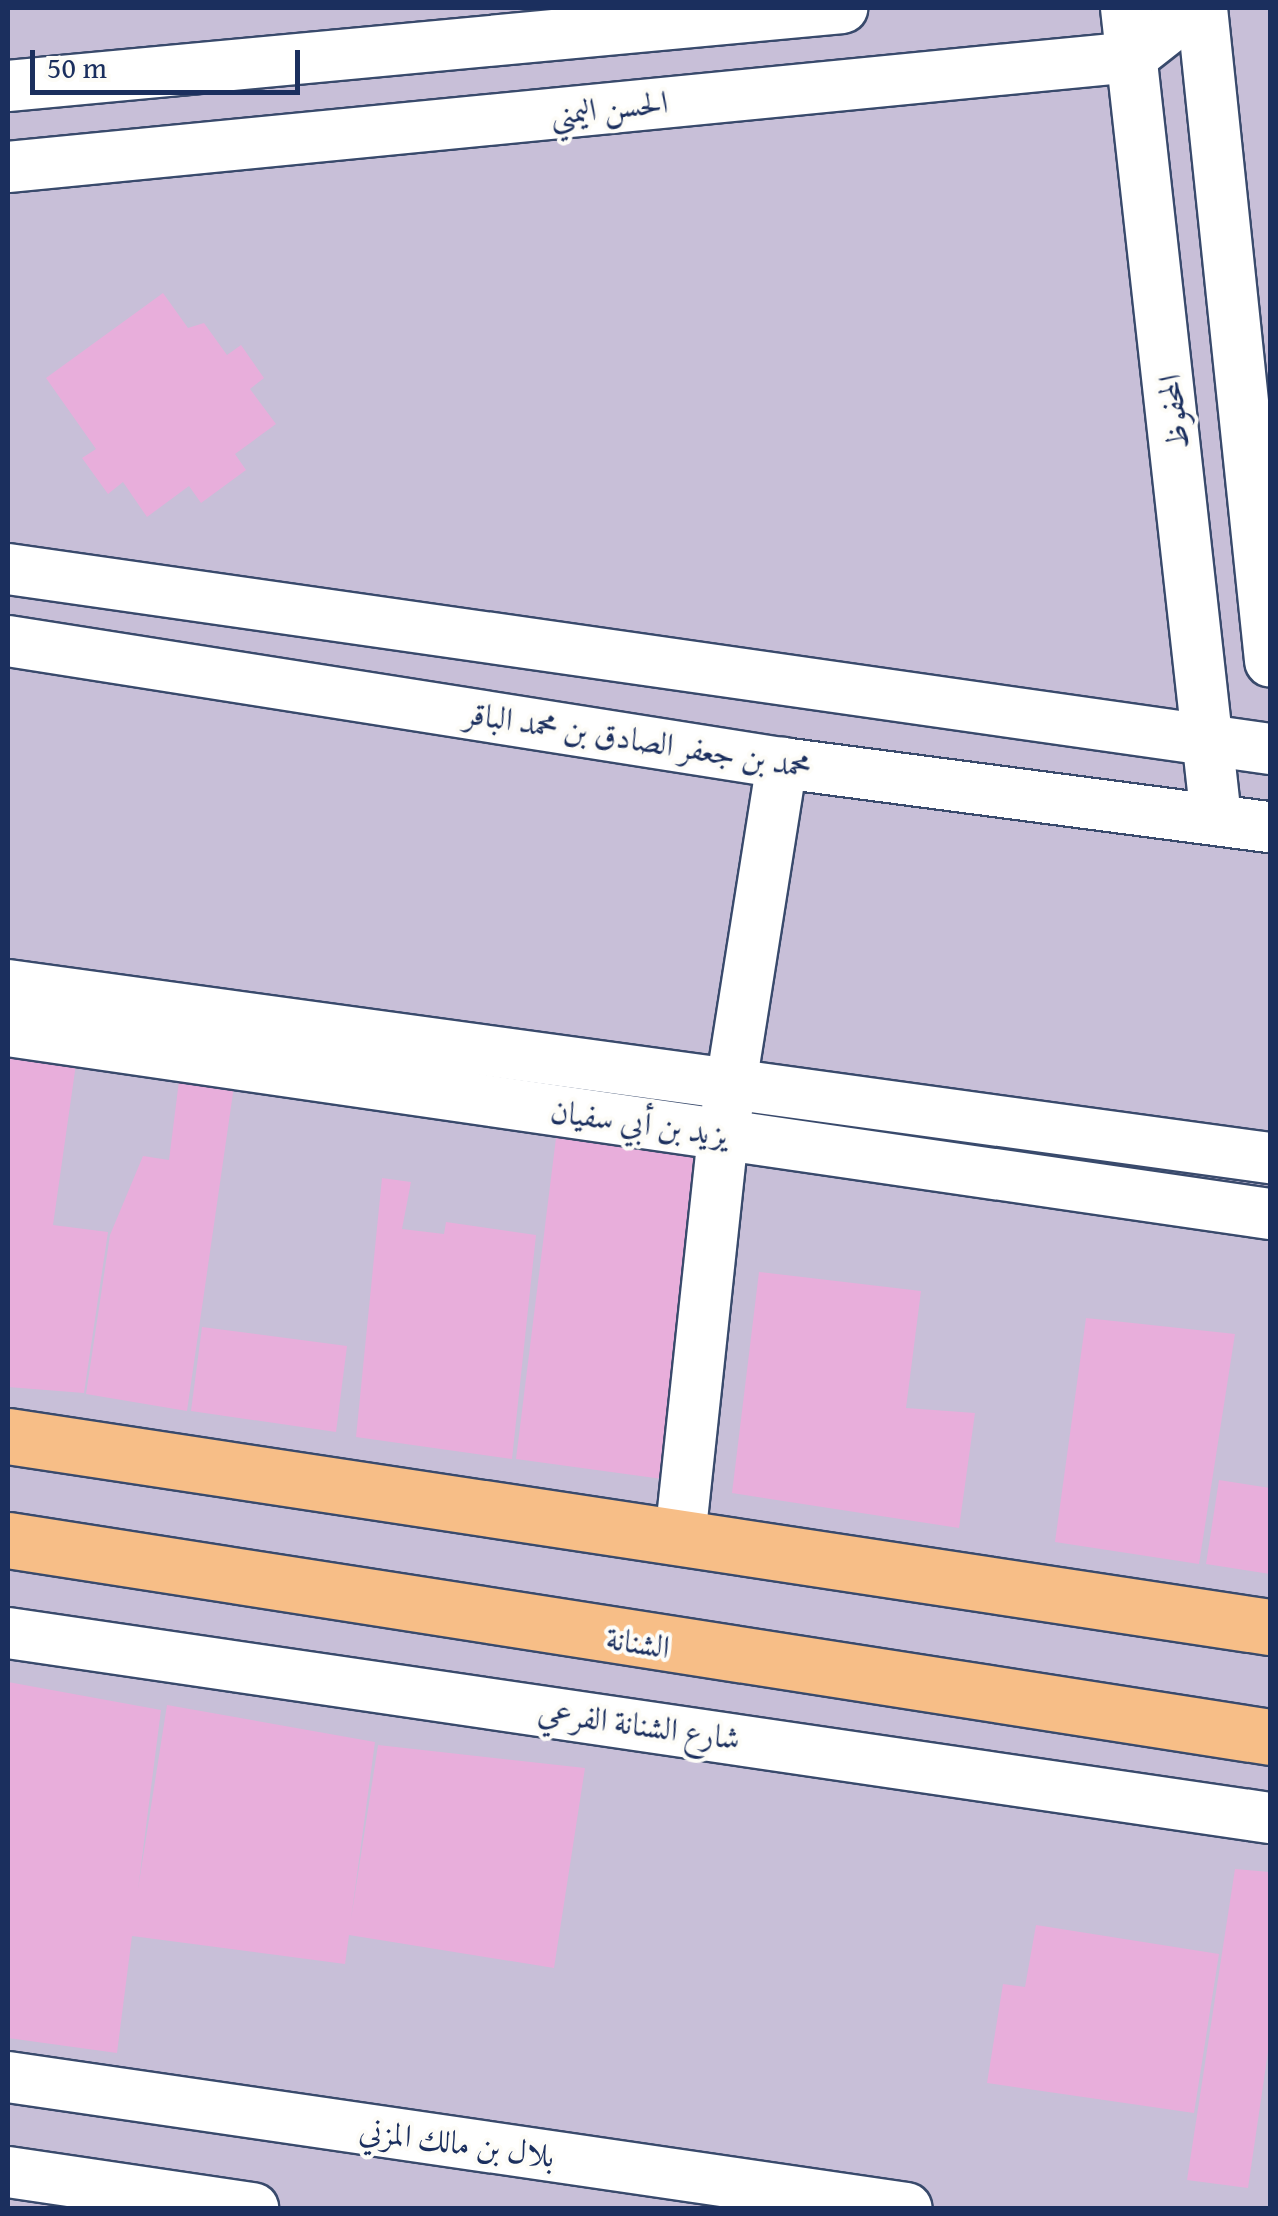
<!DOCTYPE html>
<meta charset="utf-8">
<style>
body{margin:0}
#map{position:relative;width:1278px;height:2216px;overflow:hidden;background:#e6e0bc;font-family:"Gentium Book Plus",Amiri,serif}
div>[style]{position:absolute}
.industrial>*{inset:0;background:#c8bfd8}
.building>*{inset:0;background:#e8aedb}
.roads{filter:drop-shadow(2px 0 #394a6c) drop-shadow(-2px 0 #394a6c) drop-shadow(0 2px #394a6c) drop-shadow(0 -2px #394a6c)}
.minor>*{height:50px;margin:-25px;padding:0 25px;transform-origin:25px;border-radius:25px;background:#fff}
.major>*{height:55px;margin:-27.5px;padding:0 27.5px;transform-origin:27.5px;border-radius:27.5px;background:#f7be87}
span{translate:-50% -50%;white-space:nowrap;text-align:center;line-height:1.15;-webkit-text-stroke:8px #fdfcf7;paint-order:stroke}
.street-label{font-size:32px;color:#1b2f5e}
.frame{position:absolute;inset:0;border:10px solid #1b2f5e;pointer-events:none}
.scale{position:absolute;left:30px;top:50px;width:270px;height:45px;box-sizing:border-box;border:5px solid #1b2f5e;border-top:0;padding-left:12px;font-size:30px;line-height:35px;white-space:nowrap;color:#1b2f5e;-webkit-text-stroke:8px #fdfcf7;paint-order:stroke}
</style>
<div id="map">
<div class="industrial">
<i style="clip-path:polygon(8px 8px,1270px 8px,1270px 2208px,8px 2208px)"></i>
</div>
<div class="building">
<i style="clip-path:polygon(163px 293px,188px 328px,204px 323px,227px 355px,241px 345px,264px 378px,250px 389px,276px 424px,235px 454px,246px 470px,201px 503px,189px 486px,147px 517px,123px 482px,108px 494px,82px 458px,96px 449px,46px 378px)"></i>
<i style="clip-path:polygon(8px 1055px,76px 1064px,53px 1225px,108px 1232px,84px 1393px,8px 1387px)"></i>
<i style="clip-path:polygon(179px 1081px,234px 1086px,187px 1411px,86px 1394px,110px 1235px,143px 1156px,169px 1160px)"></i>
<i style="clip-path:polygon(556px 1138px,715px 1159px,677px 1481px,516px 1459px)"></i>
<i style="clip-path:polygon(382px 1178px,411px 1182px,402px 1229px,444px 1234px,446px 1222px,536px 1235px,512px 1459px,356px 1437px)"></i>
<i style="clip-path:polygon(759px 1272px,921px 1291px,906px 1408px,975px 1413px,959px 1528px,732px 1493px)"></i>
<i style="clip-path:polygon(1086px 1318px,1235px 1334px,1199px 1564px,1055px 1542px)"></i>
<i style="clip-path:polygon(202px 1327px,347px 1346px,336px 1432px,191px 1411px)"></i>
<i style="clip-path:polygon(1219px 1480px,1270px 1488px,1270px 1574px,1206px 1564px)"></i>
<i style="clip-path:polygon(8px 1682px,161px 1710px,138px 1889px,167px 1705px,375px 1742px,351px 1919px,378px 1745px,585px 1768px,554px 1968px,349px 1935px,345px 1964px,132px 1936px,117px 2053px,8px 2038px)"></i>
<i style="clip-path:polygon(1235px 1869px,1270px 1872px,1270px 2038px,1248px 2188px,1187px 2180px)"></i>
<i style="clip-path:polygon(1036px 1925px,1219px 1954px,1194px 2113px,987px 2083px,1003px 1984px,1025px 1987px)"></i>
</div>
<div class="roads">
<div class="minor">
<i style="left:1126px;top:8px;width:815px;rotate:83.66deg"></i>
<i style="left:1202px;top:8px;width:657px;rotate:84.05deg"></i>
<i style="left:8px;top:86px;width:838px;rotate:-5.34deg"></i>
<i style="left:8px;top:167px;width:1129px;rotate:-5.59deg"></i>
<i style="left:1132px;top:57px;width:79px;rotate:-38.3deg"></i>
<i style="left:8px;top:569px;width:1275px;rotate:8.12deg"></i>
<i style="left:8px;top:641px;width:784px;rotate:8.96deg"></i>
<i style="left:782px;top:763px;width:492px;rotate:7.5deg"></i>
<i style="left:8px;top:985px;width:1274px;rotate:7.81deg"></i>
<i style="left:8px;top:1031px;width:1275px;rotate:8.25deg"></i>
<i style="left:680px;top:1538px;width:405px;rotate:-83.9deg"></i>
<i style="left:723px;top:1135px;width:377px;rotate:-81deg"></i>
<i style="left:8px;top:1633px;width:1275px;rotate:8.34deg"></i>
<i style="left:8px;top:2077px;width:908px;rotate:8.29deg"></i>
<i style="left:8px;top:2172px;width:248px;rotate:8.4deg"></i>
</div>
<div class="major">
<i style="left:8px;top:1436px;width:1276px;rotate:8.61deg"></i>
<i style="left:8px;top:1540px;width:1277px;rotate:8.87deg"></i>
</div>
</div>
<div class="street-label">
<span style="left:609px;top:108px;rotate:-6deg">الحسن اليمني</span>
<span style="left:1174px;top:412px;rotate:-97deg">المحفوظ</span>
<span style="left:638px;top:740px;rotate:9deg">محمد بن جعفر الصادق بن محمد الباقر</span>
<span style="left:639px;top:1123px;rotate:8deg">يزيد بن أبي سفيان</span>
<span style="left:638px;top:1643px;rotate:9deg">الشنانة</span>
<span style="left:639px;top:1725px;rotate:8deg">شارع الشنانة الفرعي</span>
<span style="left:457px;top:2143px;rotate:8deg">بلال بن مالك المزني</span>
</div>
<div class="frame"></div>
<div class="scale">50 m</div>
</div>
